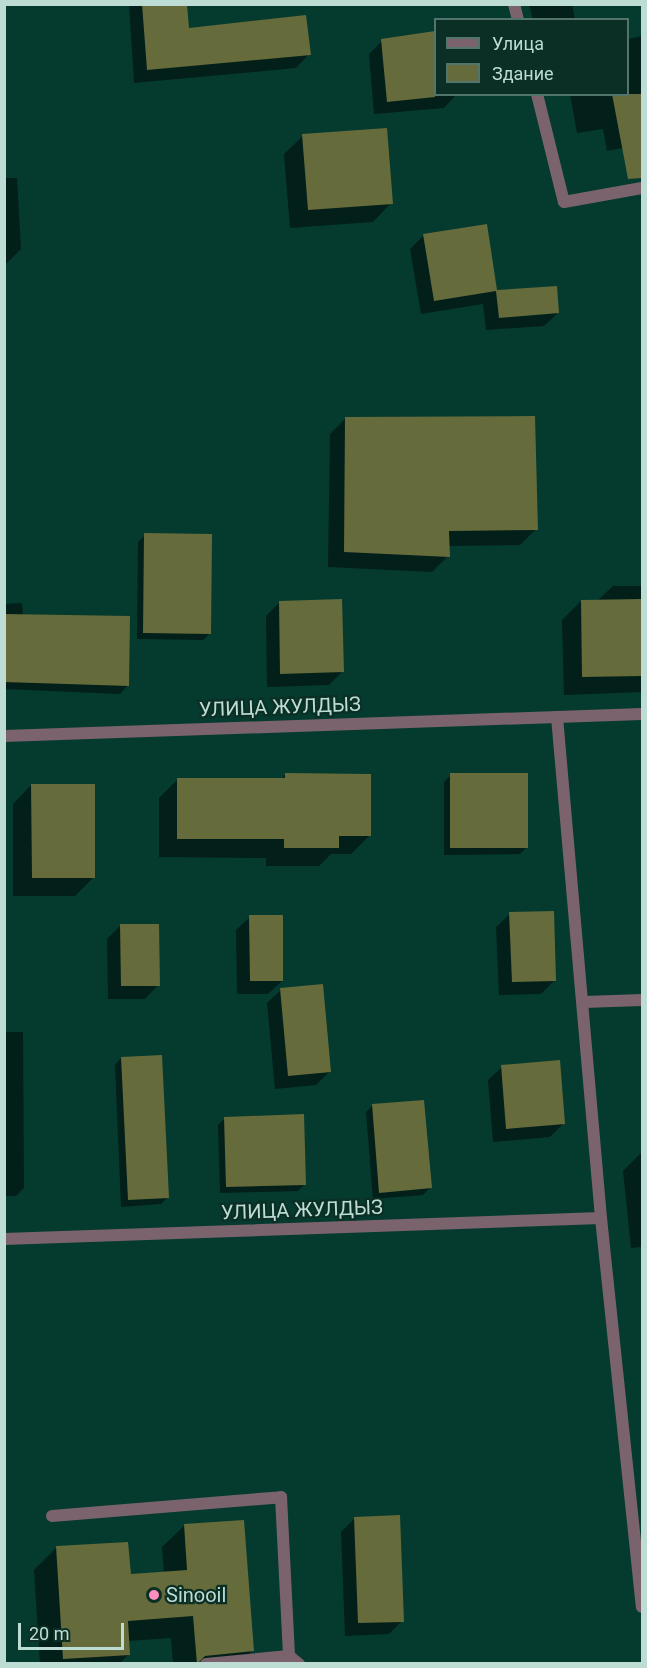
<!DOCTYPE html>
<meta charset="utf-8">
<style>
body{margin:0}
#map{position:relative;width:647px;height:1668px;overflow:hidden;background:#053a2f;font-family:Roboto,sans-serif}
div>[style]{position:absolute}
.shadow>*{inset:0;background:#0007}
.building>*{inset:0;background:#656b3b}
.lane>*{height:12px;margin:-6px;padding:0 6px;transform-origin:6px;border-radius:6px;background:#7a636c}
.street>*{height:12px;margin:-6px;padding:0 6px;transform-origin:6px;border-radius:6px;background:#7a636c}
.dots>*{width:16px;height:16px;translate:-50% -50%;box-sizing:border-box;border:3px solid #0b2e25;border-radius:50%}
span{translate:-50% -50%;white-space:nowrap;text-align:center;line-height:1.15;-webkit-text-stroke:4.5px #0b2e25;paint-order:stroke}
.street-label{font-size:20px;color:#bddcd3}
.poi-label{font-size:20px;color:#bddcd3}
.left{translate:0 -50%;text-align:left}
.frame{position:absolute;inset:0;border:6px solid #bddcd3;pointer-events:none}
.legend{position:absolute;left:434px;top:18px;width:195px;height:78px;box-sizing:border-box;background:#0b2e25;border:2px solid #52746b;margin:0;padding:8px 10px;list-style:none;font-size:18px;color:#bddcd3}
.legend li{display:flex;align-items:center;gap:12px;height:30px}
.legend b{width:30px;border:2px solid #52746b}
.scale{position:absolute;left:18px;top:1623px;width:106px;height:27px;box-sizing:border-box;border:3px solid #bddcd3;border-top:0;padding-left:8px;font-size:18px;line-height:21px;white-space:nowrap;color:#bddcd3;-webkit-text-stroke:4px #0b2e25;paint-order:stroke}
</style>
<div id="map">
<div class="shadow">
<i style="clip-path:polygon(129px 4px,185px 4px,187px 30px,309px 54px,296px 68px,134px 83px)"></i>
<i style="clip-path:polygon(529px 4px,572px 4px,575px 20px,533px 20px)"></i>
<i style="clip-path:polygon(436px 33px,436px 94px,457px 94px,444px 108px,374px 114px,369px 54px,382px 41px)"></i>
<i style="clip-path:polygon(642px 36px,642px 144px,607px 151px,603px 129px,577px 133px,570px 94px,628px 94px,628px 39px)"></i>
<i style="clip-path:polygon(303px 136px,391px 203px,373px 222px,290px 228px,284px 154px)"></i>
<i style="clip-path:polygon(4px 178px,17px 178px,21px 249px,4px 266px)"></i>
<i style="clip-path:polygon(485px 225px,496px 292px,556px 287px,558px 313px,544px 326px,486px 330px,483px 304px,421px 314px,410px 249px,424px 235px)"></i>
<i style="clip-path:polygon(346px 418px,536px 529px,520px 545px,448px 546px,448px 556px,432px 572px,328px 567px,330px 434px)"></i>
<i style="clip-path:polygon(145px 535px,210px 633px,203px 640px,137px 639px,138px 542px)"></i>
<i style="clip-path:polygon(613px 586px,642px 586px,642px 692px,564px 695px,562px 620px,581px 601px,597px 601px)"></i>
<i style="clip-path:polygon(280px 602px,342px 672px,329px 685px,267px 687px,266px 616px)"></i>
<i style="clip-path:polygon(22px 603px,23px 616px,128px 685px,120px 694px,4px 689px,4px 604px)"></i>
<i style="clip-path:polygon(285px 775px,370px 835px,351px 854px,331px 854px,319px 866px,266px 866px,266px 858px,159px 857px,159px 798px,178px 779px,281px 780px)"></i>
<i style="clip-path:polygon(451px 775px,527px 847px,520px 854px,444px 855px,444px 782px)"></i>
<i style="clip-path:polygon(31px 785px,94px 877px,75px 896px,13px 896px,13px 804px)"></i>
<i style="clip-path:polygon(510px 914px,555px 980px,541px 994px,499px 995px,496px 927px)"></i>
<i style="clip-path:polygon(250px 917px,282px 981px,268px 994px,237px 994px,236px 930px)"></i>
<i style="clip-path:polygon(120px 926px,158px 985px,145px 999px,108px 999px,107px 939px)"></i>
<i style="clip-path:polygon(281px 990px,329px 1072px,316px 1085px,275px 1089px,267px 1003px)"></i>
<i style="clip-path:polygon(4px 1032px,23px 1032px,24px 1188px,16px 1196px,4px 1196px)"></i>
<i style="clip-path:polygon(121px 1058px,167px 1198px,161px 1204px,121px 1207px,115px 1065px)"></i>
<i style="clip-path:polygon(502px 1067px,563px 1124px,550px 1137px,493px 1142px,488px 1080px)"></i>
<i style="clip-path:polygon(373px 1105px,430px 1188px,423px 1195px,373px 1199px,366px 1112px)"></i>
<i style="clip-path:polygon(225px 1118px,305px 1184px,298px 1191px,220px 1193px,218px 1125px)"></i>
<i style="clip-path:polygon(642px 1152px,642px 1247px,631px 1248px,623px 1171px)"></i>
<i style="clip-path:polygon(355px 1518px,402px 1621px,389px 1634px,345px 1636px,341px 1532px)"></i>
<i style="clip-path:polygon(185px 1525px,252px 1651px,239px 1664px,173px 1664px,171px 1638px,128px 1641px,129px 1654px,119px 1664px,40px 1664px,34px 1570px,56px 1548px,129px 1575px,164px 1573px,162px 1547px)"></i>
</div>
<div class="building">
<i style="clip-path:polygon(142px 4px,187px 4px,189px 28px,306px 15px,311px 55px,147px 70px)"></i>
<i style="clip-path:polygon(435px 31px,435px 97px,387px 102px,381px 39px)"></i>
<i style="clip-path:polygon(612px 94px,642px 94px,642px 178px,628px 179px)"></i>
<i style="clip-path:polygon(387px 128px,393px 204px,308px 210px,302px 134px)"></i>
<i style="clip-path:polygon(487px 224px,497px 290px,557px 286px,559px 313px,499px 318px,496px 291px,434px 301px,423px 234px)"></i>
<i style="clip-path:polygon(535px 416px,538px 530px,449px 531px,450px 557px,344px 552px,345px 417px)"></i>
<i style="clip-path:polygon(144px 533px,212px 534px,211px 634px,143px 633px)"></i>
<i style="clip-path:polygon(342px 599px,344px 672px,280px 674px,279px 601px)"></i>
<i style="clip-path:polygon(642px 599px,642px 676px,582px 677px,581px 600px)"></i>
<i style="clip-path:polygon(4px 614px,130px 616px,129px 686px,4px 682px)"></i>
<i style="clip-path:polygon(285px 773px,371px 774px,371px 836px,339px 836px,339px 848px,284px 848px,284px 839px,177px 839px,177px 778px,285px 778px)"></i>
<i style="clip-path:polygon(450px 773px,528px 773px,528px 848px,450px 848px)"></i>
<i style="clip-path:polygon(31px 784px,95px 784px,95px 878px,32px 878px)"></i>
<i style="clip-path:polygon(554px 911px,556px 981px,512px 982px,509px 912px)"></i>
<i style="clip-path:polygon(249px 915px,283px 915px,283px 981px,250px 981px)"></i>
<i style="clip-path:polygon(120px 924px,159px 924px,160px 986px,121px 986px)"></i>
<i style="clip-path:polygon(323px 984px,331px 1072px,288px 1076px,280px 988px)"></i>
<i style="clip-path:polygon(162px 1055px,169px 1198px,128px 1200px,121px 1057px)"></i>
<i style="clip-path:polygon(560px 1060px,565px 1124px,506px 1129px,501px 1065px)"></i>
<i style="clip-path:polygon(424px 1100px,432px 1188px,379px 1193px,372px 1104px)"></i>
<i style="clip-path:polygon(304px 1114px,306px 1185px,226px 1187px,224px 1117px)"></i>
<i style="clip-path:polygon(400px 1515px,404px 1622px,358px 1623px,354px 1517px)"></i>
<i style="clip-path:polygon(244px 1520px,254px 1651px,205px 1656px,197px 1664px,193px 1616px,128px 1621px,130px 1655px,63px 1659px,56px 1546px,128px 1542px,131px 1574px,187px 1570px,184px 1524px)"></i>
</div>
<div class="lane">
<i style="left:52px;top:1516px;width:230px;rotate:-4.7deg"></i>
<i style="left:281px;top:1497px;width:159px;rotate:87.1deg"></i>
<i style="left:206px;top:1664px;width:83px;rotate:-5.5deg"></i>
<i style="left:289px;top:1656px;width:13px;rotate:39deg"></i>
</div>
<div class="street">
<i style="left:514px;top:4px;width:16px;rotate:76deg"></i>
<i style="left:537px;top:94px;width:111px;rotate:76deg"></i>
<i style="left:564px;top:202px;width:79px;rotate:-10.2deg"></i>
<i style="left:557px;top:717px;width:503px;rotate:84.98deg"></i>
<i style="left:601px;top:1218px;width:391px;rotate:84deg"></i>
<i style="left:4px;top:736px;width:638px;rotate:-1.97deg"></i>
<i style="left:584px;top:1002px;width:58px;rotate:-2deg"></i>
<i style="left:4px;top:1239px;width:597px;rotate:-2.01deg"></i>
</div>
<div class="dots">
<i style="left:154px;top:1595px;background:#fe8ebd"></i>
</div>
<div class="street-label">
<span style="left:280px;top:707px;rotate:-2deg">УЛИЦА ЖУЛДЫЗ</span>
<span style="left:302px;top:1210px;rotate:-2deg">УЛИЦА ЖУЛДЫЗ</span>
</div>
<div class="poi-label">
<span class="left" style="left:166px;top:1595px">Sinooil</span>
</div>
<div class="frame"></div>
<ul class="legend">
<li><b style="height:8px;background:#7a636c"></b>Улица</li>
<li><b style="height:16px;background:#656b3b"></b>Здание</li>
</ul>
<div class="scale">20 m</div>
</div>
